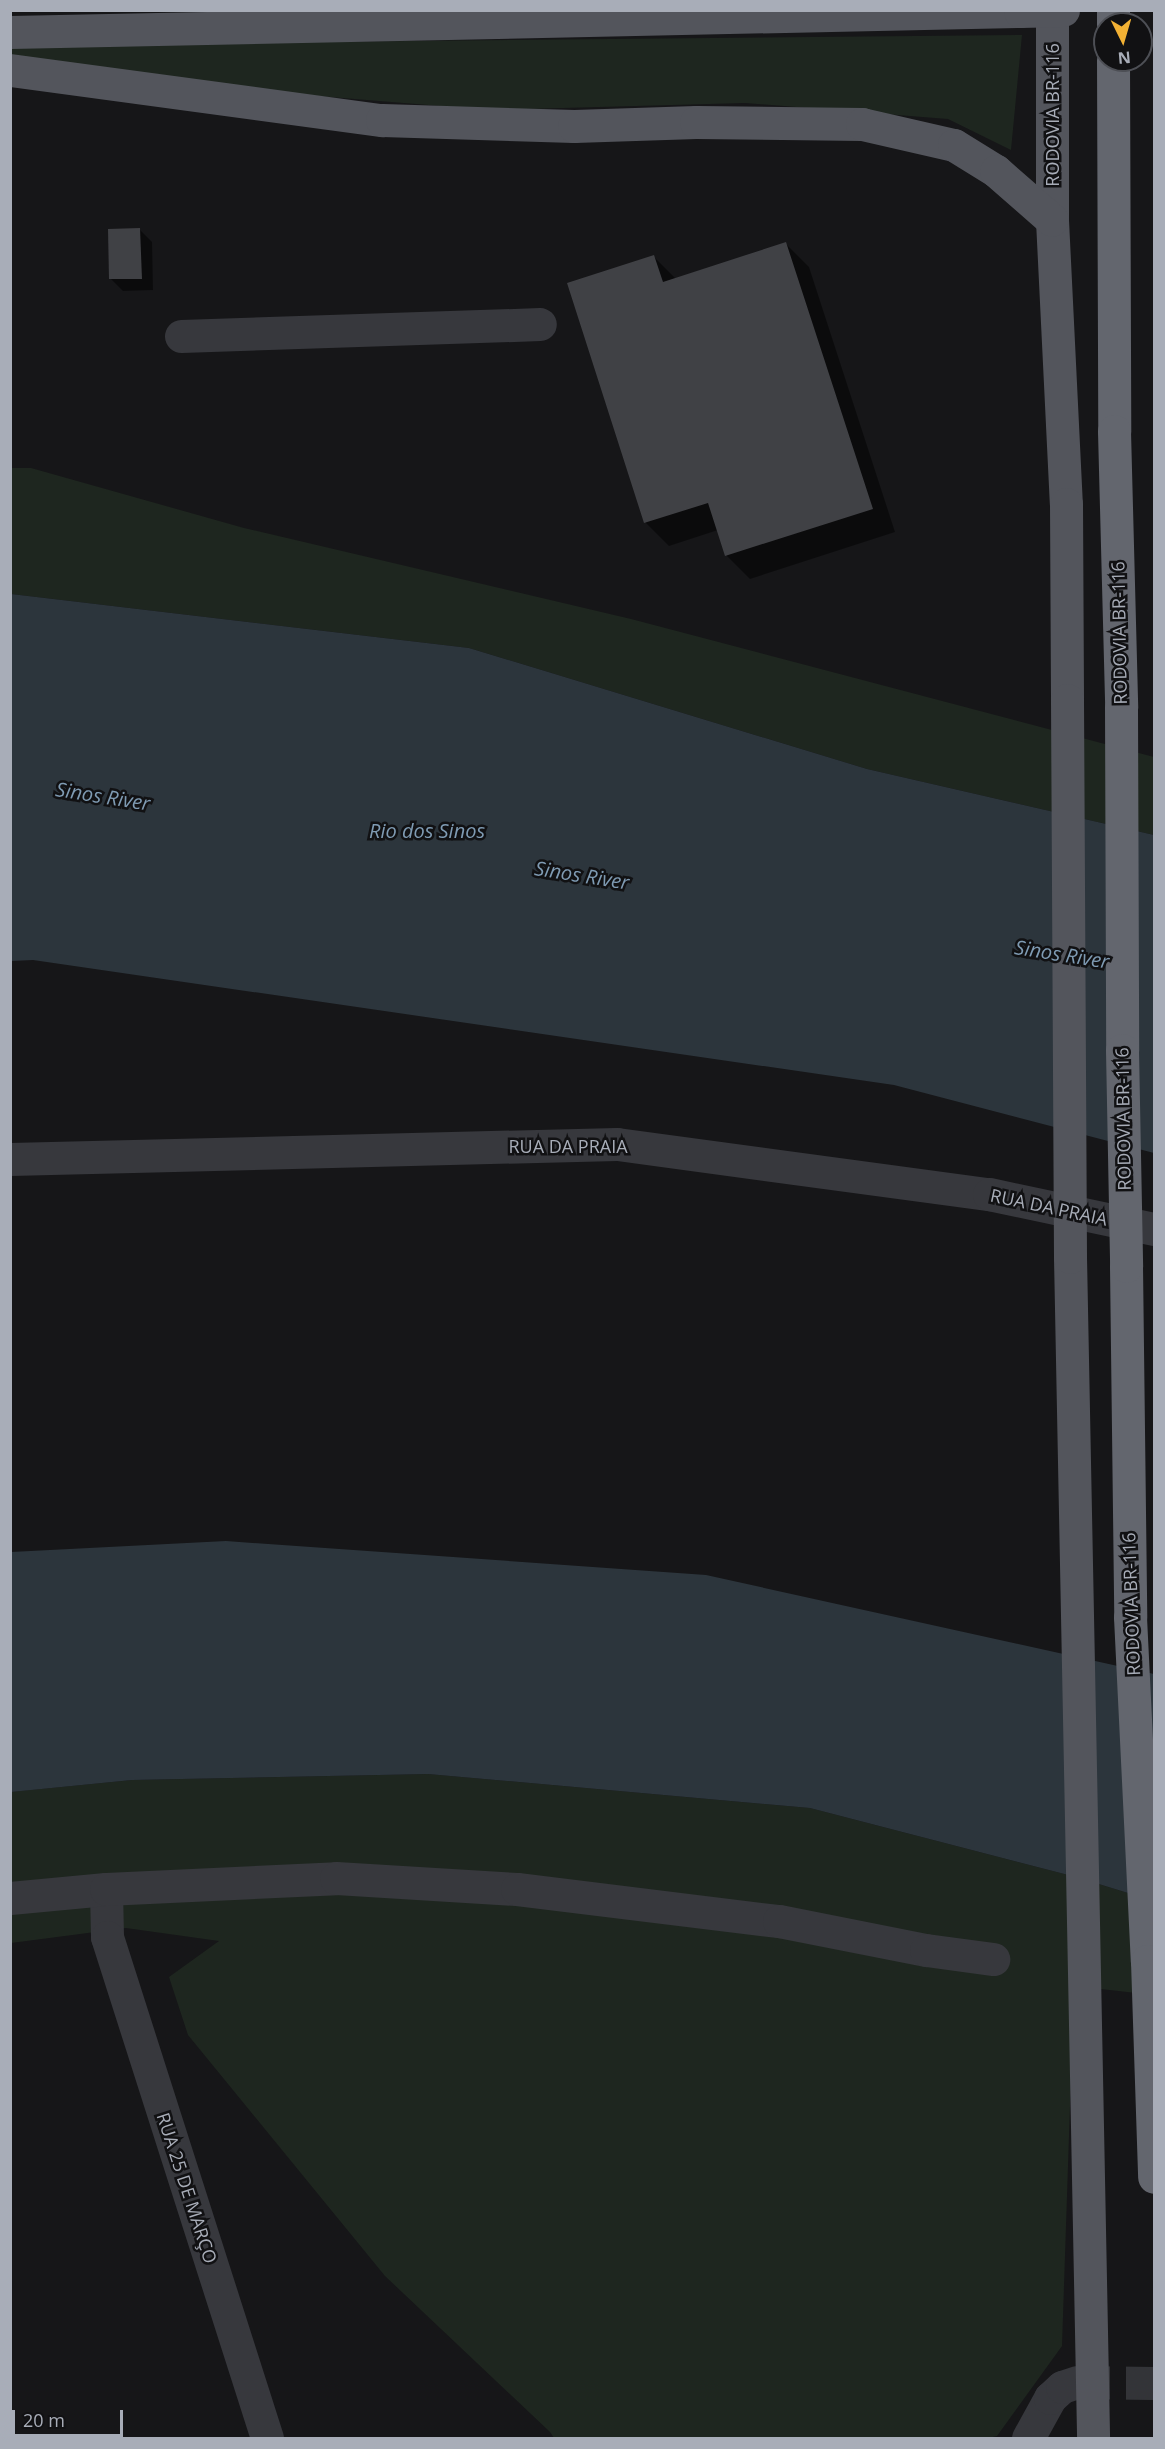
<!DOCTYPE html>
<meta charset="utf-8">
<style>
body{margin:0}
#map{position:relative;width:1165px;height:2449px;overflow:hidden;background:#161618;font-family:"Open Sans",sans-serif}
div>[style]{position:absolute}
.green>*{inset:0;background:#1e261f}
.water>*{inset:0;background:#2c353c}
.shadow>*{inset:0;background:#0007}
.building>*{inset:0;background:#404145}
.minor-tunnel>*{height:33px;margin-top:-16.5px;transform-origin:0;background:repeating-linear-gradient(90deg,#333438 0 33px,transparent 0 49px)}
.minor>*{height:33px;margin:-16.5px;padding:0 16.5px;transform-origin:16.5px;border-radius:16.5px;background:#37383d}
.major>*{height:33px;margin:-16.5px;padding:0 16.5px;transform-origin:16.5px;border-radius:16.5px;background:#53555c}
.highway>*{height:33px;margin:-16.5px;padding:0 16.5px;transform-origin:16.5px;border-radius:16.5px;background:#63666e}
.major-bridge>*{height:33px;margin:-16.5px;padding:0 16.5px;transform-origin:16.5px;border-radius:16.5px;background:#53555c}
.highway-bridge>*{height:33px;margin:-16.5px;padding:0 16.5px;transform-origin:16.5px;border-radius:16.5px;background:#63666e}
span{translate:-50% -50%;white-space:nowrap;text-align:center;line-height:1.15;-webkit-text-stroke:5px #111113;paint-order:stroke}
.street-label{font-size:18px;color:#a8adb8}
.water-label{font-size:20px;color:#7f9bb3;font-style:italic}
.frame{position:absolute;inset:0;border:12px solid #a8adb8;pointer-events:none}
.north{position:absolute;left:1093px;top:12px;width:60px;height:60px;box-sizing:border-box;background:#111113;border:2px solid #4d4f55;border-radius:50%;rotate:175deg;font-size:16px;font-weight:700;line-height:24px;text-align:center;color:#a8adb8}
.north::after{content:'';display:block;margin:auto;width:21px;height:27px;background:#f2b134;clip-path:polygon(50% 0,100% 100%,50% 72%,0 100%)}
.scale{position:absolute;left:12px;top:2410px;width:111px;height:27px;box-sizing:border-box;border:3px solid #a8adb8;border-top:0;padding-left:8px;font-size:18px;line-height:21px;white-space:nowrap;color:#a8adb8;-webkit-text-stroke:4px #111113;paint-order:stroke}
</style>
<div id="map">
<div class="green">
<i style="clip-path:polygon(1022px 35px,1011px 150px,948px 119px,745px 103px,490px 110px,256px 91px,11px 60px,11px 45px)"></i>
<i style="clip-path:polygon(11px 468px,31px 468px,244px 528px,631px 619px,1154px 757px,1154px 835px,867px 769px,469px 648px,11px 594px)"></i>
<i style="clip-path:polygon(428px 1774px,810px 1808px,1076px 1877px,1154px 1901px,1154px 1995px,1074px 1986px,1062px 2346px,997px 2436px,988px 2438px,554px 2438px,550px 2432px,385px 2276px,188px 2035px,169px 1977px,219px 1941px,126px 1928px,11px 1943px,10px 1792px,132px 1780px)"></i>
</div>
<div class="water">
<i style="clip-path:polygon(11px 594px,469px 648px,867px 769px,1154px 835px,1154px 1153px,894px 1085px,33px 960px,11px 961px)"></i>
<i style="clip-path:polygon(226px 1541px,706px 1575px,1154px 1674px,1154px 1901px,1076px 1877px,810px 1808px,428px 1774px,132px 1780px,11px 1792px,11px 1552px)"></i>
</div>
<div class="shadow">
<i style="clip-path:polygon(140px 230px,152px 242px,153px 290px,123px 291px,110px 278px)"></i>
<i style="clip-path:polygon(786px 244px,809px 267px,895px 532px,750px 579px,727px 556px,718px 530px,669px 546px,646px 523px,569px 284px,654px 257px,676px 279px)"></i>
</div>
<div class="building">
<i style="clip-path:polygon(140px 228px,142px 279px,109px 279px,108px 229px)"></i>
<i style="clip-path:polygon(786px 242px,873px 509px,725px 556px,708px 503px,644px 523px,567px 283px,654px 255px,663px 282px)"></i>
</div>
<div class="minor-tunnel">
<i style="left:1077px;top:2382px;width:77px;rotate:0.7deg"></i>
</div>
<div class="minor">
<i style="left:181px;top:336px;width:359px;rotate:-1.9deg"></i>
<i style="left:10px;top:1159px;width:607px;rotate:-1.42deg"></i>
<i style="left:617px;top:1144px;width:375px;rotate:7.7deg"></i>
<i style="left:989px;top:1194px;width:169px;rotate:12deg"></i>
<i style="left:106px;top:1889px;width:48px;rotate:88.8deg"></i>
<i style="left:107px;top:1937px;width:526px;rotate:72.29deg"></i>
<i style="left:10px;top:1898px;width:96px;rotate:-5.4deg"></i>
<i style="left:106px;top:1889px;width:230px;rotate:-2.7deg"></i>
<i style="left:336px;top:1878px;width:181px;rotate:3.5deg"></i>
<i style="left:517px;top:1889px;width:264px;rotate:7deg"></i>
<i style="left:779px;top:1921px;width:150px;rotate:11.2deg"></i>
<i style="left:926px;top:1950px;width:68px;rotate:7.7deg"></i>
<i style="left:1028px;top:2438px;width:46px;rotate:-61.2deg"></i>
<i style="left:1050px;top:2398px;width:16px;rotate:-43deg"></i>
<i style="left:1062px;top:2387px;width:16px;rotate:-18deg"></i>
</div>
<div class="major">
<i style="left:1052px;top:10px;width:210px;rotate:90deg"></i>
<i style="left:1052px;top:220px;width:284px;rotate:87.2deg"></i>
<i style="left:1066px;top:504px;width:196px;rotate:89.7deg"></i>
<i style="left:10px;top:32px;width:1010px;rotate:-1.19deg"></i>
<i style="left:10px;top:70px;width:375px;rotate:7.7deg"></i>
<i style="left:382px;top:120px;width:192px;rotate:1.8deg"></i>
<i style="left:574px;top:126px;width:122px;rotate:-1.9deg"></i>
<i style="left:696px;top:122px;width:166px;rotate:0.7deg"></i>
<i style="left:862px;top:124px;width:94px;rotate:12.9deg"></i>
<i style="left:954px;top:145px;width:49px;rotate:31.8deg"></i>
<i style="left:996px;top:171px;width:74px;rotate:41.2deg"></i>
<i style="left:1070px;top:1257px;width:1181px;rotate:88.88deg"></i>
</div>
<div class="highway">
<i style="left:1113px;top:10px;width:14px;rotate:90deg"></i>
<i style="left:1113px;top:60px;width:371px;rotate:89.8deg"></i>
<i style="left:1114px;top:431px;width:276px;rotate:88.5deg"></i>
<i style="left:1121px;top:707px;width:343px;rotate:89.8deg"></i>
<i style="left:1126px;top:1266px;width:351px;rotate:89.3deg"></i>
<i style="left:1130px;top:1617px;width:344px;rotate:87.2deg"></i>
<i style="left:1147px;top:1961px;width:216px;rotate:88.1deg"></i>
</div>
<div class="major-bridge">
<i style="left:1020px;top:11px;width:43px;rotate:-1.3deg"></i>
<i style="left:1067px;top:700px;width:557px;rotate:89.69deg"></i>
</div>
<div class="highway-bridge">
<i style="left:1122px;top:1050px;width:216px;rotate:88.9deg"></i>
</div>
<div class="street-label">
<span style="left:1052px;top:115px;rotate:-90deg">RODOVIA BR-116</span>
<span style="left:1119px;top:633px;rotate:-91deg">RODOVIA BR-116</span>
<span style="left:1123px;top:1119px;rotate:-91deg">RODOVIA BR-116</span>
<span style="left:568px;top:1146px">RUA DA PRAIA</span>
<span style="left:1049px;top:1207px;rotate:12deg">RUA DA PRAIA</span>
<span style="left:1131px;top:1604px;rotate:-92deg">RODOVIA BR-116</span>
<span style="left:187px;top:2188px;rotate:72deg">RUA 25 DE MARÇO</span>
</div>
<div class="water-label">
<span style="left:103px;top:796px;rotate:9deg">Sinos River</span>
<span style="left:427px;top:830px">Rio dos Sinos</span>
<span style="left:582px;top:875px;rotate:9deg">Sinos River</span>
<span style="left:1062px;top:954px;rotate:9deg">Sinos River</span>
</div>
<div class="frame"></div>
<div class="north">N</div>
<div class="scale">20 m</div>
</div>
